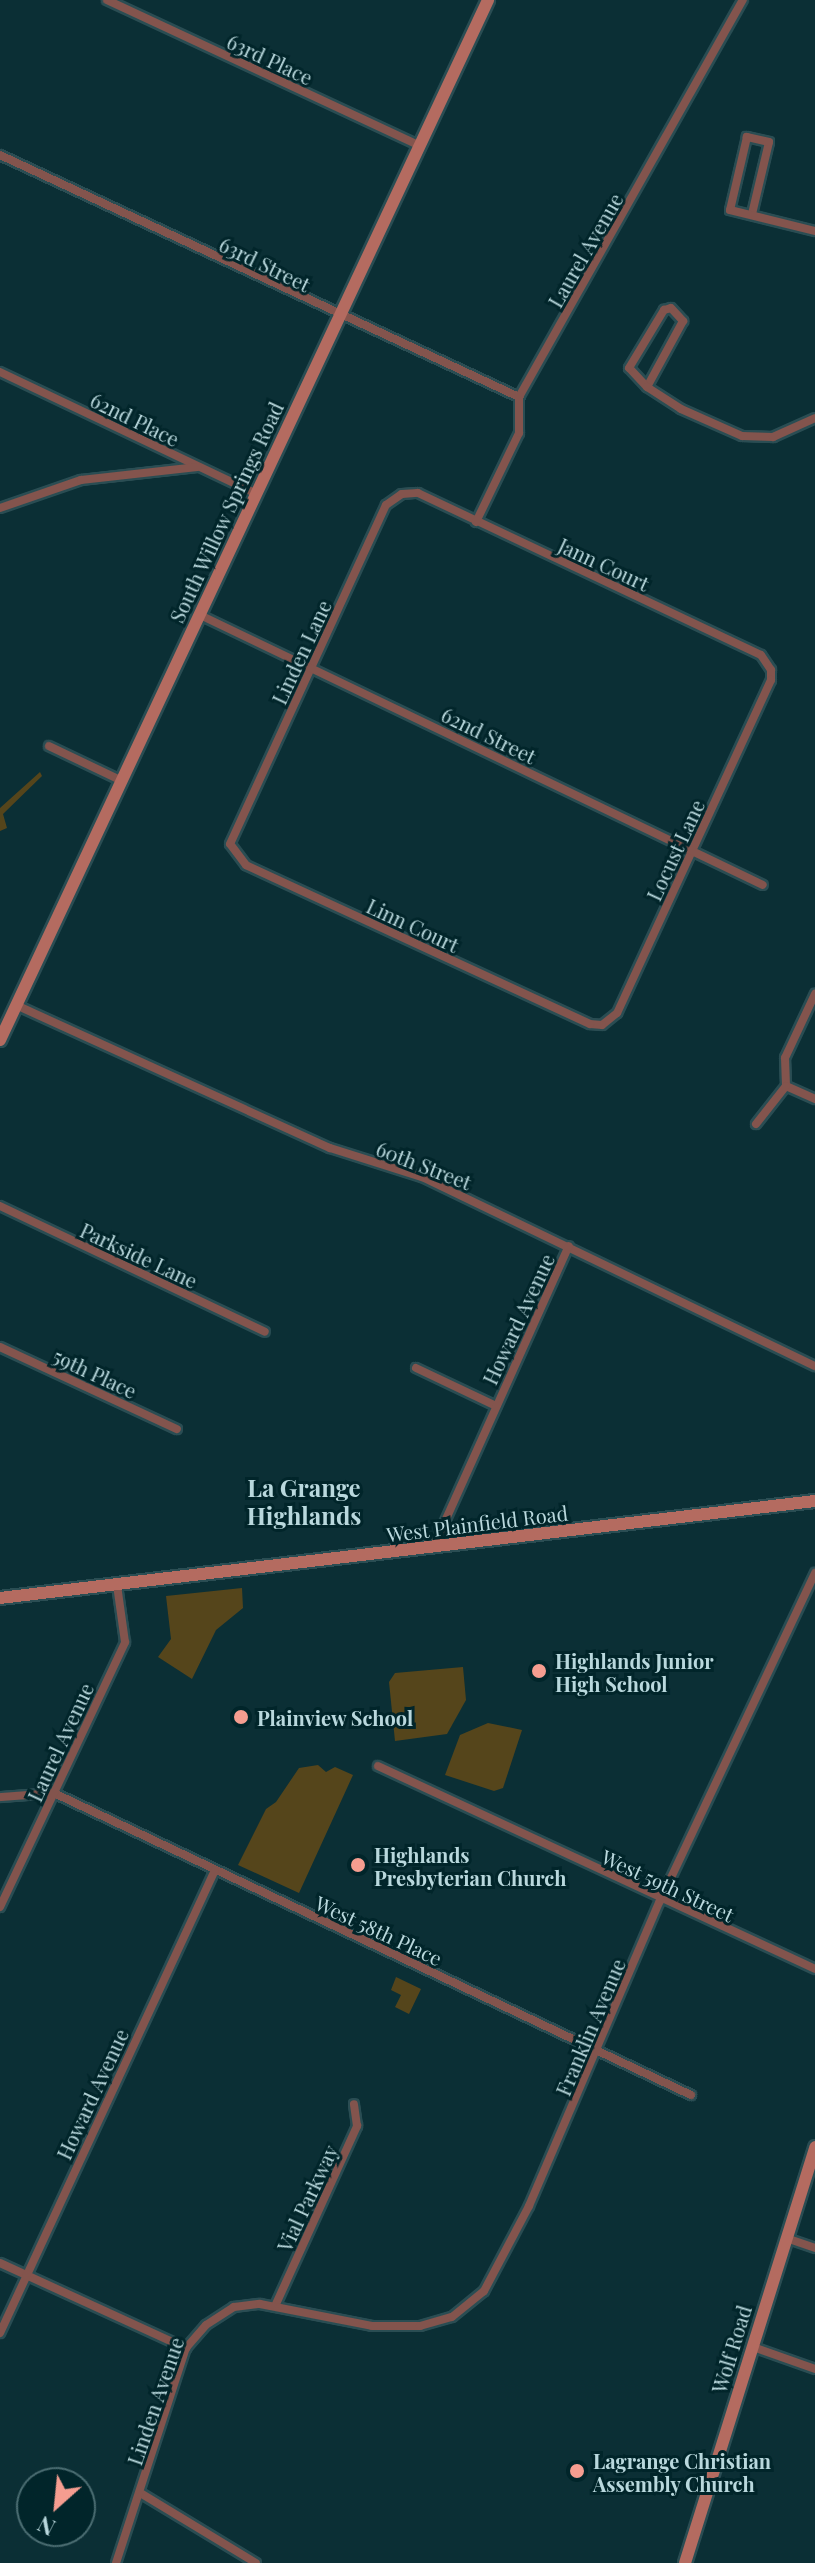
<!DOCTYPE html>
<style>
body{margin:0}
#map{position:relative;width:815px;height:2563px;overflow:hidden;background:#0b2f35;font-family:"Playfair Display",serif}
div>[style]{position:absolute}
.green>*{inset:0;background:#55451b}
.roads{filter:drop-shadow(2px 0 #2a4d53) drop-shadow(-2px 0 #2a4d53) drop-shadow(0 2px #2a4d53) drop-shadow(0 -2px #2a4d53)}
.street>*{height:8px;margin:-4px;padding:0 4px;transform-origin:4px;border-radius:4px;background:#83544d}
.secondary>*{height:12px;margin:-6px;padding:0 6px;transform-origin:6px;border-radius:6px;background:#b46b60}
.dots>*{width:22px;height:22px;translate:-50% -50%;box-sizing:border-box;border:4px solid #01252a;border-radius:50%}
span{translate:-50% -50%;white-space:nowrap;text-align:center;line-height:1.15;-webkit-text-stroke:6px #01252a;paint-order:stroke}
.street-label{font-size:20px;color:#b9d8dd}
.poi-label{font-size:20px;color:#b9d8dd;font-weight:700}
.left{translate:0 -50%;text-align:left}
.quarter-label{font-size:24px;color:#b9d8dd;font-weight:700}
.north{position:absolute;left:16px;top:2467px;width:80px;height:80px;box-sizing:border-box;background:#01252a;border:2px solid #4b6d72;border-radius:50%;rotate:207deg;font-size:22px;font-weight:700;line-height:32px;text-align:center;color:#b9d8dd}
.north::after{content:'';display:block;margin:auto;width:28px;height:36px;background:#f59d90;clip-path:polygon(50% 0,100% 100%,50% 72%,0 100%)}
</style>
<div id="map">
<div class="green">
<i style="clip-path:polygon(40px 772px,42px 776px,3px 814px,7px 828px,0 831px,0 808px)"></i>
<i style="clip-path:polygon(242px 1588px,243px 1608px,216px 1630px,192px 1679px,158px 1657px,171px 1639px,166px 1596px)"></i>
<i style="clip-path:polygon(463px 1667px,466px 1700px,447px 1734px,395px 1741px,389px 1682px,395px 1673px)"></i>
<i style="clip-path:polygon(488px 1723px,522px 1730px,503px 1788px,494px 1791px,445px 1775px,460px 1735px)"></i>
<i style="clip-path:polygon(318px 1765px,326px 1772px,335px 1767px,353px 1775px,299px 1893px,238px 1865px,266px 1809px,276px 1802px,299px 1768px)"></i>
<i style="clip-path:polygon(396px 1977px,421px 1989px,409px 2014px,395px 2007px,401px 1995px,391px 1990px)"></i>
</div>
<div class="roads">
<div class="street">
<i style="left:107px;top:0;width:345px;rotate:25deg"></i>
<i style="left:0;top:155px;width:573px;rotate:25deg"></i>
<i style="left:752px;top:214px;width:74px;rotate:-76.7deg"></i>
<i style="left:769px;top:142px;width:23px;rotate:-167deg"></i>
<i style="left:747px;top:137px;width:75px;rotate:103.1deg"></i>
<i style="left:730px;top:210px;width:88px;rotate:13.9deg"></i>
<i style="left:671px;top:308px;width:18px;rotate:47deg"></i>
<i style="left:683px;top:321px;width:75px;rotate:118.6deg"></i>
<i style="left:647px;top:387px;width:26px;rotate:-133deg"></i>
<i style="left:629px;top:368px;width:68px;rotate:-58.9deg"></i>
<i style="left:664px;top:310px;width:7px;rotate:-16deg"></i>
<i style="left:0;top:372px;width:284px;rotate:25.4deg"></i>
<i style="left:647px;top:387px;width:40px;rotate:32.9deg"></i>
<i style="left:681px;top:409px;width:67px;rotate:23.9deg"></i>
<i style="left:742px;top:436px;width:31px;rotate:2deg"></i>
<i style="left:773px;top:437px;width:46px;rotate:-24.3deg"></i>
<i style="left:418px;top:493px;width:379px;rotate:25.3deg"></i>
<i style="left:761px;top:655px;width:18px;rotate:56deg"></i>
<i style="left:771px;top:670px;width:10px;rotate:90deg"></i>
<i style="left:771px;top:680px;width:367px;rotate:114.8deg"></i>
<i style="left:617px;top:1013px;width:19px;rotate:141deg"></i>
<i style="left:602px;top:1025px;width:12px;rotate:-175deg"></i>
<i style="left:590px;top:1024px;width:379px;rotate:-155.2deg"></i>
<i style="left:246px;top:865px;width:26px;rotate:-127deg"></i>
<i style="left:230px;top:844px;width:373px;rotate:-65.3deg"></i>
<i style="left:386px;top:505px;width:19px;rotate:-35deg"></i>
<i style="left:402px;top:494px;width:16px;rotate:-4deg"></i>
<i style="left:0;top:508px;width:86px;rotate:-19.1deg"></i>
<i style="left:81px;top:480px;width:117px;rotate:-6.4deg"></i>
<i style="left:476px;top:522px;width:99px;rotate:-64.2deg"></i>
<i style="left:519px;top:433px;width:36px;rotate:-90deg"></i>
<i style="left:519px;top:397px;width:456px;rotate:-60.6deg"></i>
<i style="left:200px;top:615px;width:624px;rotate:25.62deg"></i>
<i style="left:49px;top:746px;width:81px;rotate:25.6deg"></i>
<i style="left:16px;top:1005px;width:345px;rotate:24.5deg"></i>
<i style="left:330px;top:1148px;width:96px;rotate:17.5deg"></i>
<i style="left:422px;top:1177px;width:436px;rotate:25.7deg"></i>
<i style="left:786px;top:1086px;width:28px;rotate:-92deg"></i>
<i style="left:785px;top:1058px;width:71px;rotate:-64.9deg"></i>
<i style="left:786px;top:1086px;width:32px;rotate:24deg"></i>
<i style="left:756px;top:1124px;width:48px;rotate:-51.7deg"></i>
<i style="left:0;top:1206px;width:293px;rotate:25.4deg"></i>
<i style="left:0;top:1347px;width:195px;rotate:24.9deg"></i>
<i style="left:416px;top:1368px;width:89px;rotate:25.4deg"></i>
<i style="left:433px;top:1548px;width:331px;rotate:-65.8deg"></i>
<i style="left:378px;top:1766px;width:482px;rotate:24.9deg"></i>
<i style="left:0;top:1797px;width:54px;rotate:-4.2deg"></i>
<i style="left:54px;top:1793px;width:705px;rotate:25.37deg"></i>
<i style="left:0;top:1907px;width:293px;rotate:-64.7deg"></i>
<i style="left:125px;top:1642px;width:58px;rotate:-98deg"></i>
<i style="left:786px;top:2238px;width:31px;rotate:19deg"></i>
<i style="left:0;top:2263px;width:205px;rotate:24.6deg"></i>
<i style="left:276px;top:2304px;width:196px;rotate:-65.5deg"></i>
<i style="left:357px;top:2126px;width:22px;rotate:-98deg"></i>
<i style="left:0;top:2333px;width:510px;rotate:-65.09deg"></i>
<i style="left:753px;top:2347px;width:66px;rotate:19.5deg"></i>
<i style="left:142px;top:2494px;width:133px;rotate:31.2deg"></i>
<i style="left:116px;top:2563px;width:226px;rotate:-72deg"></i>
<i style="left:186px;top:2348px;width:30px;rotate:-49deg"></i>
<i style="left:206px;top:2325px;width:33px;rotate:-33deg"></i>
<i style="left:234px;top:2307px;width:26px;rotate:-7deg"></i>
<i style="left:260px;top:2304px;width:114px;rotate:11.1deg"></i>
<i style="left:372px;top:2326px;width:48px"></i>
<i style="left:420px;top:2326px;width:33px;rotate:-16deg"></i>
<i style="left:452px;top:2317px;width:41px;rotate:-39.1deg"></i>
<i style="left:484px;top:2291px;width:96px;rotate:-62.1deg"></i>
<i style="left:529px;top:2206px;width:332px;rotate:-66.8deg"></i>
<i style="left:660px;top:1901px;width:363px;rotate:-64.7deg"></i>
</div>
<div class="secondary">
<i style="left:0;top:1040px;width:1149px;rotate:-64.86deg"></i>
<i style="left:0;top:1598px;width:821px;rotate:-6.79deg"></i>
<i style="left:685px;top:2563px;width:436px;rotate:-72.6deg"></i>
</div>
</div>
<div class="dots">
<i style="left:539px;top:1671px;background:#f59d90"></i>
<i style="left:241px;top:1717px;background:#f59d90"></i>
<i style="left:358px;top:1865px;background:#f59d90"></i>
<i style="left:577px;top:2471px;background:#f59d90"></i>
</div>
<div class="street-label">
<span style="left:270px;top:59px;rotate:25deg">63rd Place</span>
<span style="left:585px;top:250px;rotate:-60deg">Laurel Avenue</span>
<span style="left:265px;top:264px;rotate:26deg">63rd Street</span>
<span style="left:135px;top:419px;rotate:26deg">62nd Place</span>
<span style="left:226px;top:512px;rotate:-65deg">South Willow Springs Road</span>
<span style="left:604px;top:564px;rotate:25deg">Jann Court</span>
<span style="left:301px;top:652px;rotate:-65deg">Linden Lane</span>
<span style="left:489px;top:735px;rotate:26deg">62nd Street</span>
<span style="left:675px;top:850px;rotate:-65deg">Locust Lane</span>
<span style="left:413px;top:925px;rotate:25deg">Linn Court</span>
<span style="left:424px;top:1165px;rotate:21deg">60th Street</span>
<span style="left:139px;top:1255px;rotate:25deg">Parkside Lane</span>
<span style="left:518px;top:1319px;rotate:-65deg">Howard Avenue</span>
<span style="left:95px;top:1373px;rotate:25deg">59th Place</span>
<span style="left:477px;top:1523px;rotate:-7deg">West Plainfield Road</span>
<span style="left:60px;top:1742px;rotate:-65deg">Laurel Avenue</span>
<span style="left:668px;top:1885px;rotate:25deg">West 59th Street</span>
<span style="left:379px;top:1930px;rotate:25deg">West 58th Place</span>
<span style="left:590px;top:2027px;rotate:-67deg">Franklin Avenue</span>
<span style="left:92px;top:2094px;rotate:-65deg">Howard Avenue</span>
<span style="left:307px;top:2198px;rotate:-65deg">Vial Parkway</span>
<span style="left:731px;top:2349px;rotate:-73deg">Wolf Road</span>
<span style="left:155px;top:2401px;rotate:-71deg">Linden Avenue</span>
</div>
<div class="poi-label">
<span class="left" style="left:555px;top:1672px">Highlands Junior<br>High School</span>
<span class="left" style="left:257px;top:1717px">Plainview School</span>
<span class="left" style="left:374px;top:1866px">Highlands<br>Presbyterian Church</span>
<span class="left" style="left:593px;top:2472px">Lagrange Christian<br>Assembly Church</span>
</div>
<div class="quarter-label">
<span style="left:304px;top:1502px">La Grange<br>Highlands</span>
</div>
<div class="north">N</div>
</div>
